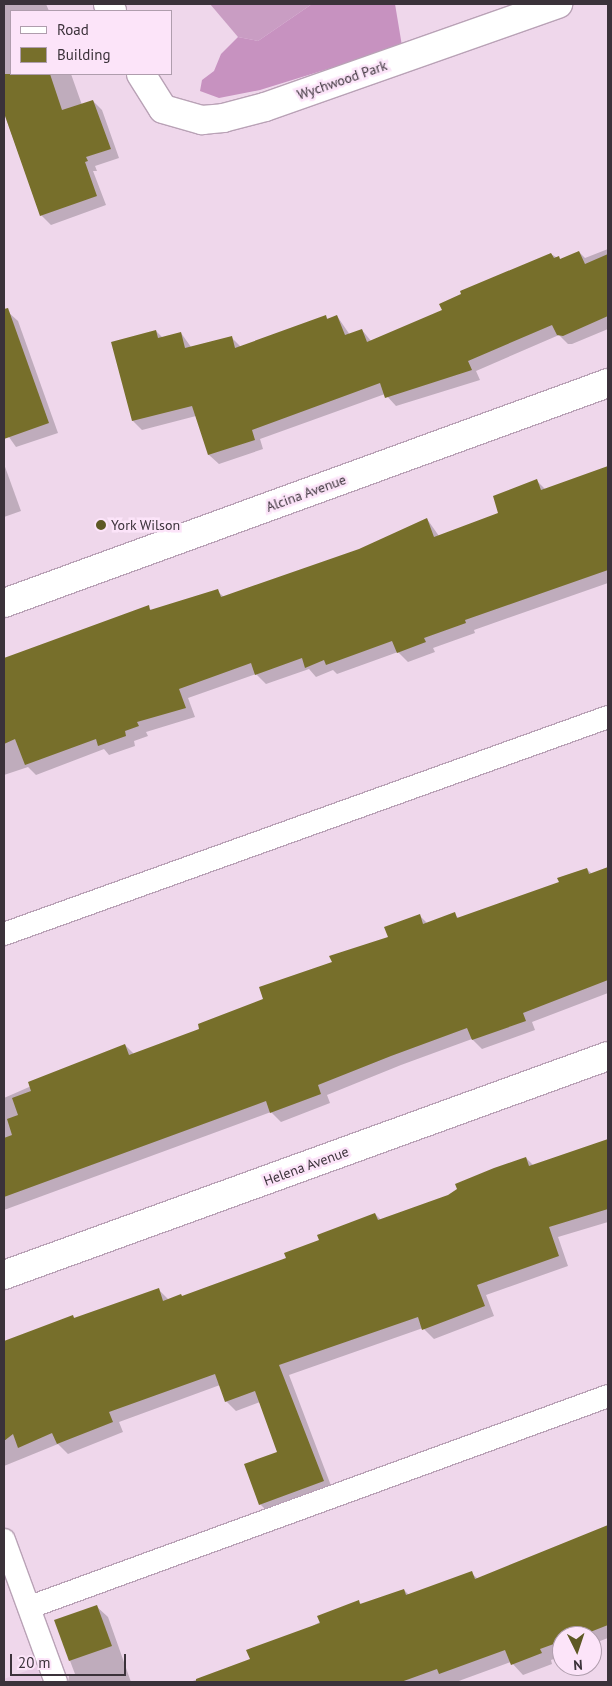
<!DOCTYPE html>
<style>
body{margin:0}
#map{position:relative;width:612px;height:1686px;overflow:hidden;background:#efd7eb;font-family:"PT Sans",sans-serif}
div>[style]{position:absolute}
.built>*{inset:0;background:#e8cae4}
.green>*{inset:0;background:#c99dc3}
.forest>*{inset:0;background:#c792c0}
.shadow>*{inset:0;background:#0003}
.building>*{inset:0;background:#776f2b}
.roads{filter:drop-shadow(1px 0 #b9a2b6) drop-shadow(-1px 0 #b9a2b6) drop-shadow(0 1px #b9a2b6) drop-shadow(0 -1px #b9a2b6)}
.service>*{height:22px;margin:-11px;padding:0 11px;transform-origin:11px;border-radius:11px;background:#fff}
.minor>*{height:28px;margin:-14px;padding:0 14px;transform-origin:14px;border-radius:14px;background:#fff}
.dots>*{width:14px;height:14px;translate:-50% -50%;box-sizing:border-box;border:2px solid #fce4f9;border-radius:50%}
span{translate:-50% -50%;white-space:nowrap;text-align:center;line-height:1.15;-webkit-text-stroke:5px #fce4f9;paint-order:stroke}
.street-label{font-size:14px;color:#3b323a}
.poi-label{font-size:14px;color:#3b323a}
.left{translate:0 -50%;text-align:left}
.frame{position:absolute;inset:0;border:5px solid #3b323a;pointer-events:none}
.legend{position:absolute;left:10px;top:10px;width:162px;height:65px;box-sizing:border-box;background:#fce4f9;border:1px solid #af9dad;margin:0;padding:6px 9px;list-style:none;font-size:15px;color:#3b323a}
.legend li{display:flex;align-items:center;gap:10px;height:25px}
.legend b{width:25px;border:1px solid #af9dad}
.north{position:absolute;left:552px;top:1626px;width:50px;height:50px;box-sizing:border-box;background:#fce4f9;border:1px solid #af9dad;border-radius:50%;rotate:176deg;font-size:14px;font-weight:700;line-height:20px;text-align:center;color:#3b323a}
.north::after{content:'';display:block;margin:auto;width:18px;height:22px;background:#5e5824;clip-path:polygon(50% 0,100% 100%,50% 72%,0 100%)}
.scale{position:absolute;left:10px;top:1654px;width:116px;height:22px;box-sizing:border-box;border:2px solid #3b323a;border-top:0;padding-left:6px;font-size:15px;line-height:18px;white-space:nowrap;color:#3b323a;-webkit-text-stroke:4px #fce4f9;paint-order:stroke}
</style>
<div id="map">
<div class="built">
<i style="clip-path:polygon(37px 1667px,42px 1682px,4px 1682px,4px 1679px)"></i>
</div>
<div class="green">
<i style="clip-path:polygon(210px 4px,312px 4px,258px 41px,238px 37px)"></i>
</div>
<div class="forest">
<i style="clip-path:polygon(312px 4px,395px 4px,402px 46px,260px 90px,219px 98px,200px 91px,202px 80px,214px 71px,221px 54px,238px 37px,258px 41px)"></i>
</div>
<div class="shadow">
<i style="clip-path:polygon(4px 4px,46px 4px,49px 11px,11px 11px,11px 74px,71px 74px,82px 105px,93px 101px,102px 110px,119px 158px,95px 166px,97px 171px,93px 171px,106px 205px,51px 225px,41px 215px,4px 113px)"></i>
<i style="clip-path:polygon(608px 249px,608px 329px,572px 344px,568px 344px,559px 335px,476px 371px,480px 380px,396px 406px,385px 394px,260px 439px,263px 449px,219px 464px,209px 455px,196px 416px,142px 430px,133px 421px,156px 331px,163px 338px,181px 333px,191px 347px,231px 337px,241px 347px,326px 317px,328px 319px,337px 316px,350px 335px,362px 330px,371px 341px,443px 311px,551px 254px,561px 260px,579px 252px,585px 258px)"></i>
<i style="clip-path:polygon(8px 312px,18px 321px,58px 433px,16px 447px,4px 430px,4px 314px)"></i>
<i style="clip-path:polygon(4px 464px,21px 511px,4px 517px)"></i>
<i style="clip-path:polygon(608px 467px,608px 583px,474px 630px,475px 633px,433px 648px,435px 652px,408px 662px,398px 652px,337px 674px,333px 670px,316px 677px,309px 669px,266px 684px,256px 674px,188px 698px,195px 717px,146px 732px,148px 736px,134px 741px,135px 746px,109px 755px,104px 749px,36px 775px,28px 767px,4px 775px,4px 674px,148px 607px,152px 611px,217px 591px,224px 597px,360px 550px,427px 519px,439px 536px,500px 513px,537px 481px,546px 490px)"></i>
<i style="clip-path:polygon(608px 868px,608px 993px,532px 1022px,535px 1030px,482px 1049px,472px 1039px,401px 1065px,327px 1095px,330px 1103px,281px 1122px,271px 1112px,4px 1210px,4px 1098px,125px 1045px,134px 1054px,201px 1030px,389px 938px,419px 915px,428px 924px,454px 913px,459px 919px,560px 883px,587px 869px,592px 874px)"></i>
<i style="clip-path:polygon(608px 1140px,608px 1222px,558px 1237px,568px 1266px,486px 1295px,494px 1316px,434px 1339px,423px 1328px,289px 1375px,333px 1491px,270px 1514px,260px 1504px,279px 1453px,260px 1402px,236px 1411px,226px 1401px,220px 1385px,119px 1422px,123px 1432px,68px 1454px,58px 1444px,4px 1466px,4px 1343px,72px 1316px,76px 1319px,159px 1290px,169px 1300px,183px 1297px,288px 1258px,375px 1214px,381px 1220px,448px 1196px,526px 1158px,534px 1166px)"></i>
<i style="clip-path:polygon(608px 1527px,608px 1638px,592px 1644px,592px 1636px,562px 1636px,562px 1656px,551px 1660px,552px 1664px,523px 1675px,511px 1662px,456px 1682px,190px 1682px,251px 1660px,358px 1601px,362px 1605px,404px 1590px,409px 1595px,471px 1573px,478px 1579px)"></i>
<i style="clip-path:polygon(96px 1606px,108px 1617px,131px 1682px,68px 1682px,69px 1676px,75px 1674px,55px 1621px)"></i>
</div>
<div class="building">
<i style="clip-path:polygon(4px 74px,50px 74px,62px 110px,93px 100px,111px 149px,86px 157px,88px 161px,85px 162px,97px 196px,40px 216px,4px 113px)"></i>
<i style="clip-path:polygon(579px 251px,585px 264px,608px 254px,608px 316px,563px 336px,557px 335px,552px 325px,468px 361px,472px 370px,385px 398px,380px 383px,252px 430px,255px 440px,208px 455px,192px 406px,132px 421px,111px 342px,156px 330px,158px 338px,181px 332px,185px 348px,232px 336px,235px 348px,326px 315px,327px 319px,337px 315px,345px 335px,362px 329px,367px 342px,442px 310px,439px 304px,461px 294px,460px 291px,551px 253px,554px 258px,559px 256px,560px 259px)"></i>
<i style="clip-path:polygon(8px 308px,49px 423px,4px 439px,4px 309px)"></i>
<i style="clip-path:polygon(608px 466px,608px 570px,465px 620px,466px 623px,424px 638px,426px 642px,397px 653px,392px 641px,326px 665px,324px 660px,305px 668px,302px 658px,255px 675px,251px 663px,179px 689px,186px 708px,137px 722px,139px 726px,125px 731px,126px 736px,98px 746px,96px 739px,25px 765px,15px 739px,4px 744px,4px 658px,149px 605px,150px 610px,218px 589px,221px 597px,359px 549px,427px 518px,434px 537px,498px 513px,493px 496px,537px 479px,541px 490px)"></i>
<i style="clip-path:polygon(608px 867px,608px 980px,523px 1013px,526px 1021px,472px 1040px,467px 1028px,391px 1056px,318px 1085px,321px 1094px,270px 1113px,266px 1101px,4px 1197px,4px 1138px,12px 1135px,7px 1119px,18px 1115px,12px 1098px,31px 1091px,28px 1082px,125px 1044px,129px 1055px,199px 1029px,198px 1024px,263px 999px,259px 987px,332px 962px,329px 956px,388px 937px,384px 927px,420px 914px,423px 924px,455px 912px,457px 918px,559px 882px,557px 878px,587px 868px,589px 874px)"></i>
<i style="clip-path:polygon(608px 1139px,608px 1209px,549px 1227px,559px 1256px,477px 1285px,485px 1306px,422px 1330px,418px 1317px,279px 1365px,324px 1481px,259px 1505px,244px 1464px,277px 1452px,255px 1391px,225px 1402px,215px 1374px,109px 1412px,113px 1422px,57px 1444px,52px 1433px,18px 1448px,13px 1434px,4px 1441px,4px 1341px,73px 1315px,74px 1318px,159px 1288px,163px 1301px,181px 1294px,182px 1296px,286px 1258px,284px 1253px,319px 1240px,317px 1235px,375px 1213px,378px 1220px,448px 1195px,457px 1189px,455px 1184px,494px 1168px,526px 1157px,529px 1166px)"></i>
<i style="clip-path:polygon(608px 1525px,608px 1625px,580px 1636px,562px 1636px,562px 1641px,540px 1649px,542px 1653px,511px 1665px,505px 1650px,439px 1674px,437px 1669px,401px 1682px,196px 1682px,196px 1679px,250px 1659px,246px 1650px,320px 1623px,317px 1616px,359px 1600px,360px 1604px,404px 1589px,406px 1595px,472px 1571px,475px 1579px)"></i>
<i style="clip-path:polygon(97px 1605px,112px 1646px,69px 1661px,54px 1620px)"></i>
</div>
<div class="roads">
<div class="service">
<i style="left:4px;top:934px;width:642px;rotate:-19.76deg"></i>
<i style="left:4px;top:1540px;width:151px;rotate:69.9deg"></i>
<i style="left:30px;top:1607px;width:615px;rotate:-20.05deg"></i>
</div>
<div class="minor">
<i style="left:108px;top:4px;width:8px;rotate:60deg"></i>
<i style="left:141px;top:74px;width:41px;rotate:57.8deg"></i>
<i style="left:163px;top:109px;width:41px;rotate:15.8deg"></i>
<i style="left:202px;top:120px;width:21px;rotate:-5deg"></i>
<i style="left:223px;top:118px;width:43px;rotate:-14.7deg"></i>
<i style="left:265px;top:107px;width:311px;rotate:-19.4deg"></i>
<i style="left:4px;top:603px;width:643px;rotate:-20.01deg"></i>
<i style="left:4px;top:1275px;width:642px;rotate:-19.93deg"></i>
</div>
</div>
<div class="dots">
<i style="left:101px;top:525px;background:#5e5824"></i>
</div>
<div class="street-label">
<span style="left:342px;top:80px;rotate:-19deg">Wychwood Park</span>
<span style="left:306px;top:493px;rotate:-20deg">Alcina Avenue</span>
<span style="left:306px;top:1166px;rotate:-20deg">Helena Avenue</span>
</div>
<div class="poi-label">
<span class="left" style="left:111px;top:525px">York Wilson</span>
</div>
<div class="frame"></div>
<ul class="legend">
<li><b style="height:6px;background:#fff"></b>Road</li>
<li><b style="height:14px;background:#776f2b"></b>Building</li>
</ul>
<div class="north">N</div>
<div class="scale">20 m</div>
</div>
